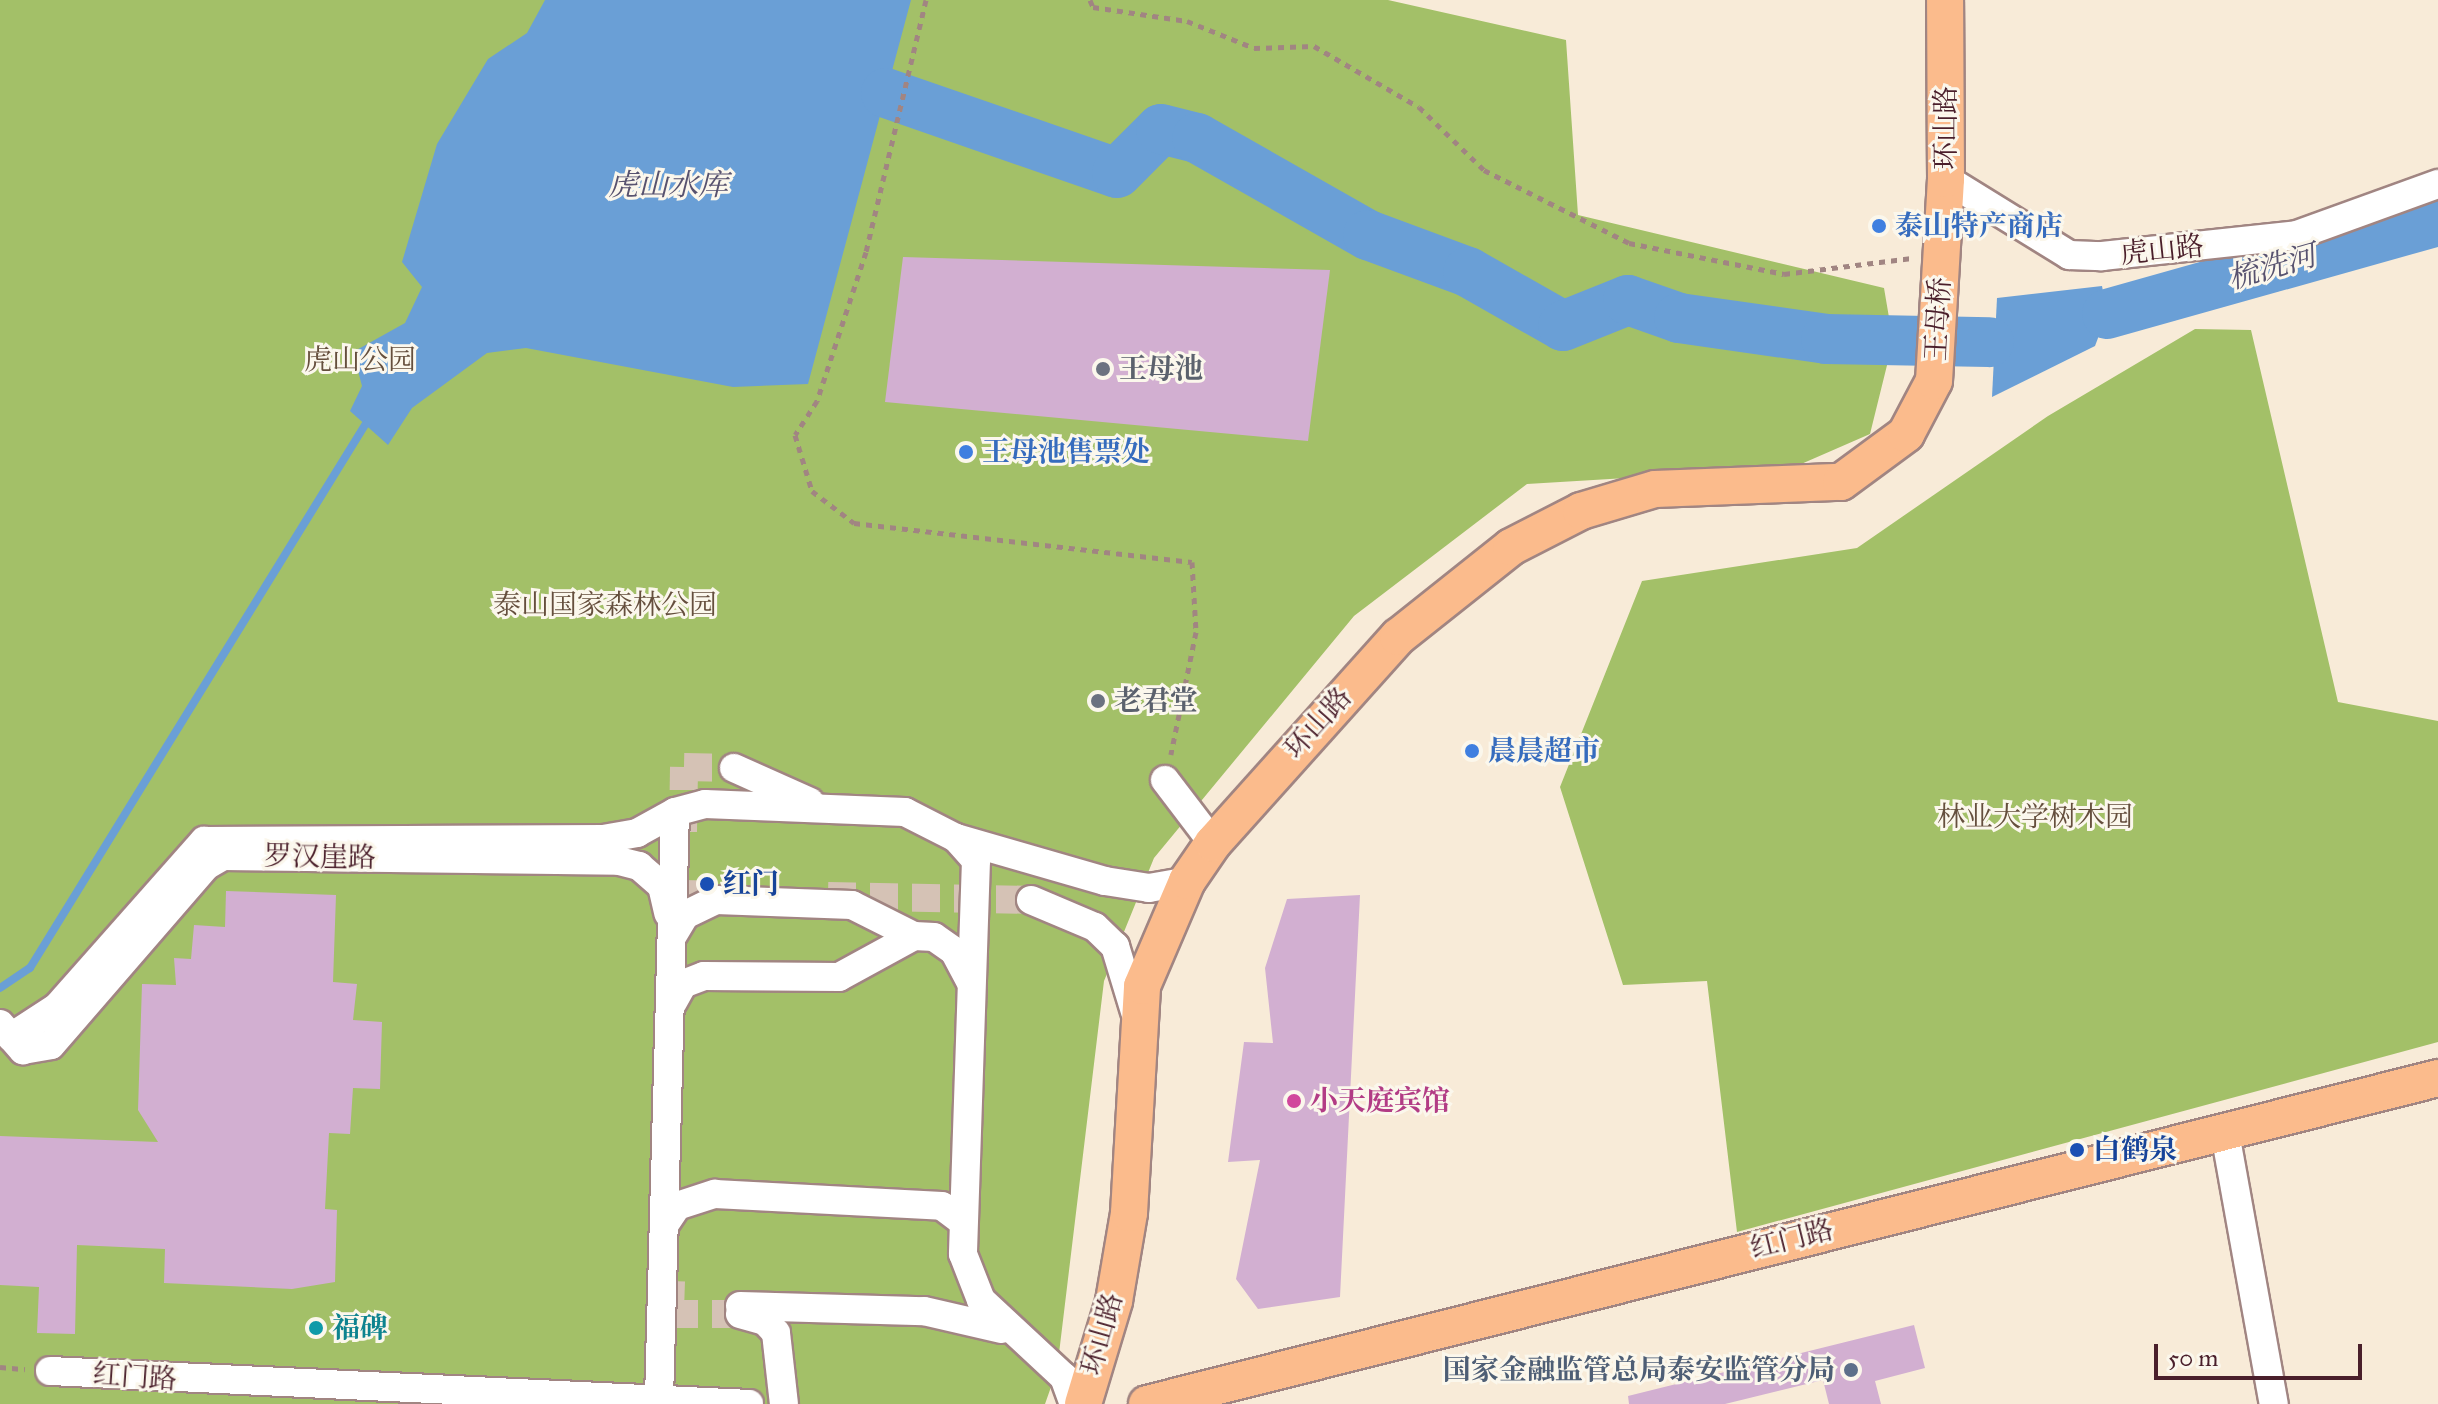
<!DOCTYPE html>
<meta charset="utf-8">
<style>
body{margin:0}
#map{position:relative;width:2438px;height:1404px;overflow:hidden;background:#f8ebd8;font-family:"IM FELL Great Primer","Noto Serif SC",serif}
div>[style]{position:absolute}
.green>*{inset:0;background:#a3c068}
.water>*{inset:0;background:#6a9fd6}
.stream>*{height:8px;margin:-4px;padding:0 4px;transform-origin:4px;border-radius:4px;background:#6a9fd6}
.river>*{height:50px;margin:-25px;padding:0 25px;transform-origin:25px;border-radius:25px;background:#6a9fd6}
.building>*{inset:0;background:#d2afd1}
.minor-tunnel>*{height:28px;margin-top:-14px;transform-origin:0;background:repeating-linear-gradient(90deg,#d5c2b5 0 28px,transparent 0 42px)}
.path>*{height:5px;margin-top:-2.5px;transform-origin:0;background:repeating-linear-gradient(90deg,#a18582 0 6px,transparent 0 12px)}
.roads{filter:drop-shadow(2px 0 #a18582) drop-shadow(-2px 0 #a18582) drop-shadow(0 2px #a18582) drop-shadow(0 -2px #a18582)}
.minor>*{height:28px;margin:-14px;padding:0 14px;transform-origin:14px;border-radius:14px;background:#fff}
.major>*{height:36px;margin:-18px;padding:0 18px;transform-origin:18px;border-radius:18px;background:#fbbb8c}
.dots>*{width:22px;height:22px;translate:-50% -50%;box-sizing:border-box;border:4px solid #fbf7ec;border-radius:50%}
span{translate:-50% -50%;white-space:nowrap;text-align:center;line-height:1.15;-webkit-text-stroke:6px #fbf7ec;paint-order:stroke}
.street-label{font-size:28px;color:#4a1f2b}
.shop-label{font-size:28px;color:#366cbe;font-weight:700}
.left{translate:0 -50%;text-align:left}
.park-label{font-size:28px;color:#654f3d}
.worship-label{font-size:28px;color:#5b616d;font-weight:700}
.transit-label{font-size:28px;color:#164399;font-weight:700}
.hotel-label{font-size:28px;color:#b23c85;font-weight:700}
.culture-label{font-size:28px;color:#0d838f;font-weight:700}
.service-label{font-size:28px;color:#4e5e75;font-weight:700}
.right{translate:-100% -50%;text-align:right}
.water-label{font-size:30px;color:#57526f;font-style:italic}
.scale{position:absolute;left:2154px;top:1344px;width:208px;height:36px;box-sizing:border-box;border:4px solid #4a1f2b;border-top:0;padding-left:10px;font-size:24px;line-height:28px;white-space:nowrap;color:#4a1f2b;-webkit-text-stroke:6px #fbf7ec;paint-order:stroke}
</style>
<div id="map">
<div class="green">
<i style="clip-path:polygon(0 0,1388px 0,1566px 40px,1578px 215px,1884px 288px,1893px 341px,1870px 434px,1792px 468px,1527px 484px,1354px 616px,1154px 858px,1104px 981px,1057px 1370px,1045px 1404px,0 1404px)"></i>
<i style="clip-path:polygon(2195px 329px,2251px 330px,2338px 702px,2438px 721px,2438px 1042px,1737px 1232px,1707px 981px,1623px 985px,1560px 787px,1642px 581px,1857px 548px,2048px 416px)"></i>
</div>
<div class="water">
<i style="clip-path:polygon(545px 0,911px 0,808px 384px,733px 387px,526px 348px,487px 353px,412px 408px,388px 445px,350px 411px,362px 386px,353px 352px,405px 323px,422px 287px,402px 262px,437px 144px,488px 59px,527px 33px)"></i>
<i style="clip-path:polygon(2102px 286px,2107px 314px,2095px 346px,1992px 397px,1997px 298px)"></i>
</div>
<div class="stream">
<i style="left:0;top:988px;width:36px;rotate:-34deg"></i>
<i style="left:30px;top:968px;width:638px;rotate:-58.33deg"></i>
</div>
<div class="river">
<i style="left:886px;top:93px;width:244px;rotate:19.1deg"></i>
<i style="left:1117px;top:173px;width:62px;rotate:-45deg"></i>
<i style="left:1161px;top:129px;width:37px;rotate:14deg"></i>
<i style="left:1197px;top:138px;width:197px;rotate:29.6deg"></i>
<i style="left:1368px;top:235px;width:107px;rotate:20.3deg"></i>
<i style="left:1468px;top:272px;width:109px;rotate:29.6deg"></i>
<i style="left:1563px;top:326px;width:70px;rotate:-21.8deg"></i>
<i style="left:1628px;top:300px;width:54px;rotate:19.4deg"></i>
<i style="left:1679px;top:318px;width:148px;rotate:8.1deg"></i>
<i style="left:1826px;top:339px;width:163px;rotate:1.1deg"></i>
<i style="left:2107px;top:314px;width:344px;rotate:-15.7deg"></i>
</div>
<div class="building">
<i style="clip-path:polygon(903px 257px,1330px 270px,1308px 441px,885px 402px)"></i>
<i style="clip-path:polygon(226px 891px,336px 895px,333px 982px,357px 984px,353px 1020px,382px 1022px,380px 1089px,353px 1088px,350px 1134px,329px 1133px,325px 1209px,337px 1210px,335px 1282px,292px 1289px,164px 1283px,165px 1249px,77px 1245px,75px 1334px,37px 1333px,39px 1287px,0 1285px,0 1136px,158px 1142px,138px 1110px,142px 984px,176px 985px,174px 958px,191px 959px,194px 925px,225px 927px)"></i>
<i style="clip-path:polygon(1360px 895px,1340px 1297px,1258px 1309px,1236px 1279px,1260px 1160px,1228px 1162px,1244px 1042px,1273px 1043px,1265px 968px,1287px 899px)"></i>
<i style="clip-path:polygon(1914px 1325px,1925px 1368px,1875px 1381px,1881px 1404px,1829px 1404px,1823px 1380px,1725px 1404px,1629px 1404px,1628px 1396px)"></i>
</div>
<div class="minor-tunnel">
<i style="left:683px;top:832px;width:65px;rotate:-89.1deg"></i>
<i style="left:684px;top:767px;width:50px;rotate:1.1deg"></i>
<i style="left:681px;top:894px;width:53px;rotate:1.1deg"></i>
<i style="left:828px;top:896px;width:203px;rotate:1.1deg"></i>
<i style="left:671px;top:1281px;width:33px;rotate:92deg"></i>
<i style="left:670px;top:1314px;width:70px"></i>
</div>
<div class="path">
<i style="left:926px;top:0;width:259px;rotate:103.4deg"></i>
<i style="left:866px;top:252px;width:157px;rotate:108.2deg"></i>
<i style="left:817px;top:401px;width:40px;rotate:122.9deg"></i>
<i style="left:795px;top:435px;width:59px;rotate:73.1deg"></i>
<i style="left:812px;top:491px;width:53px;rotate:37.3deg"></i>
<i style="left:854px;top:523px;width:340px;rotate:6.6deg"></i>
<i style="left:1192px;top:562px;width:70px;rotate:86.7deg"></i>
<i style="left:1196px;top:632px;width:125px;rotate:101.6deg"></i>
<i style="left:1090px;top:0;width:8px;rotate:67deg"></i>
<i style="left:1093px;top:7px;width:95px;rotate:8.5deg"></i>
<i style="left:1187px;top:21px;width:72px;rotate:21.9deg"></i>
<i style="left:1254px;top:48px;width:60px;rotate:-1.9deg"></i>
<i style="left:1314px;top:46px;width:121px;rotate:30.2deg"></i>
<i style="left:1419px;top:107px;width:91px;rotate:44.1deg"></i>
<i style="left:1484px;top:170px;width:162px;rotate:26.7deg"></i>
<i style="left:1629px;top:243px;width:158px;rotate:11.3deg"></i>
<i style="left:1784px;top:274px;width:129px;rotate:-7.1deg"></i>
<i style="left:0;top:1367px;width:25px;rotate:5deg"></i>
</div>
<div class="roads">
<div class="minor">
<i style="left:1946px;top:179px;width:145px;rotate:31.7deg"></i>
<i style="left:2069px;top:255px;width:33px;rotate:2deg"></i>
<i style="left:2102px;top:256px;width:196px;rotate:-6.1deg"></i>
<i style="left:2297px;top:235px;width:150px;rotate:-19.9deg"></i>
<i style="left:734px;top:768px;width:83px;rotate:24.1deg"></i>
<i style="left:1165px;top:780px;width:79px;rotate:52.7deg"></i>
<i style="left:956px;top:838px;width:30px;rotate:48deg"></i>
<i style="left:976px;top:860px;width:394px;rotate:91.9deg"></i>
<i style="left:963px;top:1254px;width:49px;rotate:68.6deg"></i>
<i style="left:981px;top:1300px;width:113px;rotate:42.9deg"></i>
<i style="left:1064px;top:1377px;width:29px;rotate:70deg"></i>
<i style="left:1031px;top:900px;width:69px;rotate:22.9deg"></i>
<i style="left:1095px;top:927px;width:28px;rotate:44deg"></i>
<i style="left:1115px;top:946px;width:69px;rotate:73.1deg"></i>
<i style="left:673px;top:935px;width:23px;rotate:-59deg"></i>
<i style="left:685px;top:915px;width:34px;rotate:-26deg"></i>
<i style="left:716px;top:900px;width:136px;rotate:2.1deg"></i>
<i style="left:852px;top:905px;width:69px;rotate:26.6deg"></i>
<i style="left:673px;top:1002px;width:21px;rotate:-61deg"></i>
<i style="left:683px;top:984px;width:22px;rotate:-21deg"></i>
<i style="left:704px;top:976px;width:135px;rotate:0.4deg"></i>
<i style="left:839px;top:977px;width:85px;rotate:-28.7deg"></i>
<i style="left:914px;top:936px;width:20px;rotate:3deg"></i>
<i style="left:934px;top:937px;width:24px;rotate:35deg"></i>
<i style="left:954px;top:951px;width:34px;rotate:62deg"></i>
<i style="left:0;top:1024px;width:35px;rotate:49deg"></i>
<i style="left:23px;top:1050px;width:28px;rotate:-10deg"></i>
<i style="left:51px;top:1045px;width:237px;rotate:-49.1deg"></i>
<i style="left:206px;top:866px;width:20px;rotate:-30deg"></i>
<i style="left:223px;top:856px;width:396px;rotate:0.7deg"></i>
<i style="left:619px;top:861px;width:21px;rotate:14deg"></i>
<i style="left:639px;top:866px;width:30px;rotate:41deg"></i>
<i style="left:662px;top:886px;width:28px;rotate:77deg"></i>
<i style="left:11px;top:1037px;width:55px;rotate:-33.1deg"></i>
<i style="left:57px;top:1007px;width:222px;rotate:-48.5deg"></i>
<i style="left:204px;top:841px;width:399px;rotate:-0.3deg"></i>
<i style="left:603px;top:839px;width:35px;rotate:-10deg"></i>
<i style="left:637px;top:833px;width:43px;rotate:-28.9deg"></i>
<i style="left:2225px;top:1133px;width:275px;rotate:79.8deg"></i>
<i style="left:665px;top:1224px;width:22px;rotate:-56deg"></i>
<i style="left:677px;top:1206px;width:40px;rotate:-18deg"></i>
<i style="left:715px;top:1194px;width:227px;rotate:3deg"></i>
<i style="left:942px;top:1206px;width:25px;rotate:37deg"></i>
<i style="left:740px;top:1306px;width:184px;rotate:1.6deg"></i>
<i style="left:924px;top:1311px;width:80px;rotate:13deg"></i>
<i style="left:740px;top:1314px;width:26px;rotate:16deg"></i>
<i style="left:765px;top:1321px;width:16px;rotate:47deg"></i>
<i style="left:776px;top:1333px;width:71px;rotate:83.6deg"></i>
<i style="left:50px;top:1371px;width:700px;rotate:2.7deg"></i>
<i style="left:659px;top:1399px;width:587px;rotate:-88.44deg"></i>
<i style="left:675px;top:812px;width:31px;rotate:-15deg"></i>
<i style="left:705px;top:804px;width:200px;rotate:2.3deg"></i>
<i style="left:905px;top:812px;width:57px;rotate:27deg"></i>
<i style="left:956px;top:838px;width:155px;rotate:16.1deg"></i>
<i style="left:1105px;top:881px;width:45px;rotate:9deg"></i>
<i style="left:1149px;top:888px;width:39px;rotate:-10deg"></i>
</div>
<div class="major">
<i style="left:1083px;top:1404px;width:108px;rotate:-73.2deg"></i>
<i style="left:1114px;top:1301px;width:89px;rotate:-80.3deg"></i>
<i style="left:1129px;top:1213px;width:227px;rotate:-86.7deg"></i>
<i style="left:1142px;top:986px;width:114px;rotate:-66.8deg"></i>
<i style="left:1187px;top:881px;width:46px;rotate:-55.6deg"></i>
<i style="left:1213px;top:843px;width:277px;rotate:-48.1deg"></i>
<i style="left:1398px;top:637px;width:144px;rotate:-38.5deg"></i>
<i style="left:1511px;top:547px;width:79px;rotate:-27.2deg"></i>
<i style="left:1581px;top:511px;width:77px;rotate:-16.6deg"></i>
<i style="left:1655px;top:489px;width:186px;rotate:-2.2deg"></i>
<i style="left:1841px;top:482px;width:81px;rotate:-36.4deg"></i>
<i style="left:1906px;top:434px;width:60px;rotate:-62.2deg"></i>
<i style="left:1934px;top:381px;width:202px;rotate:-86.6deg"></i>
<i style="left:1946px;top:179px;width:179px;rotate:-90.3deg"></i>
<i style="left:1147px;top:1404px;width:1332px;rotate:-14.17deg"></i>
</div>
</div>
<div class="dots">
<i style="left:1879px;top:226px;background:#3f7fe0"></i>
<i style="left:1103px;top:369px;background:#6b7280"></i>
<i style="left:966px;top:452px;background:#3f7fe0"></i>
<i style="left:1098px;top:701px;background:#6b7280"></i>
<i style="left:1472px;top:751px;background:#3f7fe0"></i>
<i style="left:707px;top:884px;background:#1a4fb4"></i>
<i style="left:1294px;top:1101px;background:#d1479c"></i>
<i style="left:2077px;top:1150px;background:#1a4fb4"></i>
<i style="left:316px;top:1328px;background:#0f9aa8"></i>
<i style="left:1851px;top:1370px;background:#5c6f8a"></i>
</div>
<div class="street-label">
<span style="left:1946px;top:128px;rotate:-90deg">环山路</span>
<span style="left:2162px;top:250px;rotate:-6deg">虎山路</span>
<span style="left:1938px;top:319px;rotate:-87deg">王母桥</span>
<span style="left:1318px;top:723px;rotate:-48deg">环山路</span>
<span style="left:320px;top:857px;rotate:1deg">罗汉崖路</span>
<span style="left:1792px;top:1239px;rotate:-14deg">红门路</span>
<span style="left:1102px;top:1334px;rotate:-74deg">环山路</span>
<span style="left:135px;top:1377px;rotate:4deg">红门路</span>
</div>
<div class="shop-label">
<span class="left" style="left:1895px;top:226px">泰山特产商店</span>
<span class="left" style="left:982px;top:452px">王母池售票处</span>
<span class="left" style="left:1488px;top:751px">晨晨超市</span>
</div>
<div class="park-label">
<span style="left:360px;top:360px">虎山公园</span>
<span style="left:605px;top:605px">泰山国家森林公园</span>
<span style="left:2035px;top:817px">林业大学树木园</span>
</div>
<div class="worship-label">
<span class="left" style="left:1119px;top:369px">王母池</span>
<span class="left" style="left:1114px;top:701px">老君堂</span>
</div>
<div class="transit-label">
<span class="left" style="left:723px;top:884px">红门</span>
<span class="left" style="left:2093px;top:1150px">白鹤泉</span>
</div>
<div class="hotel-label">
<span class="left" style="left:1310px;top:1101px">小天庭宾馆</span>
</div>
<div class="culture-label">
<span class="left" style="left:332px;top:1328px">福碑</span>
</div>
<div class="service-label">
<span class="right" style="left:1835px;top:1370px">国家金融监管总局泰安监管分局</span>
</div>
<div class="water-label">
<span style="left:668px;top:185px">虎山水库</span>
<span style="left:2272px;top:267px;rotate:-16deg">梳洗河</span>
</div>
<div class="scale">50 m</div>
</div>
